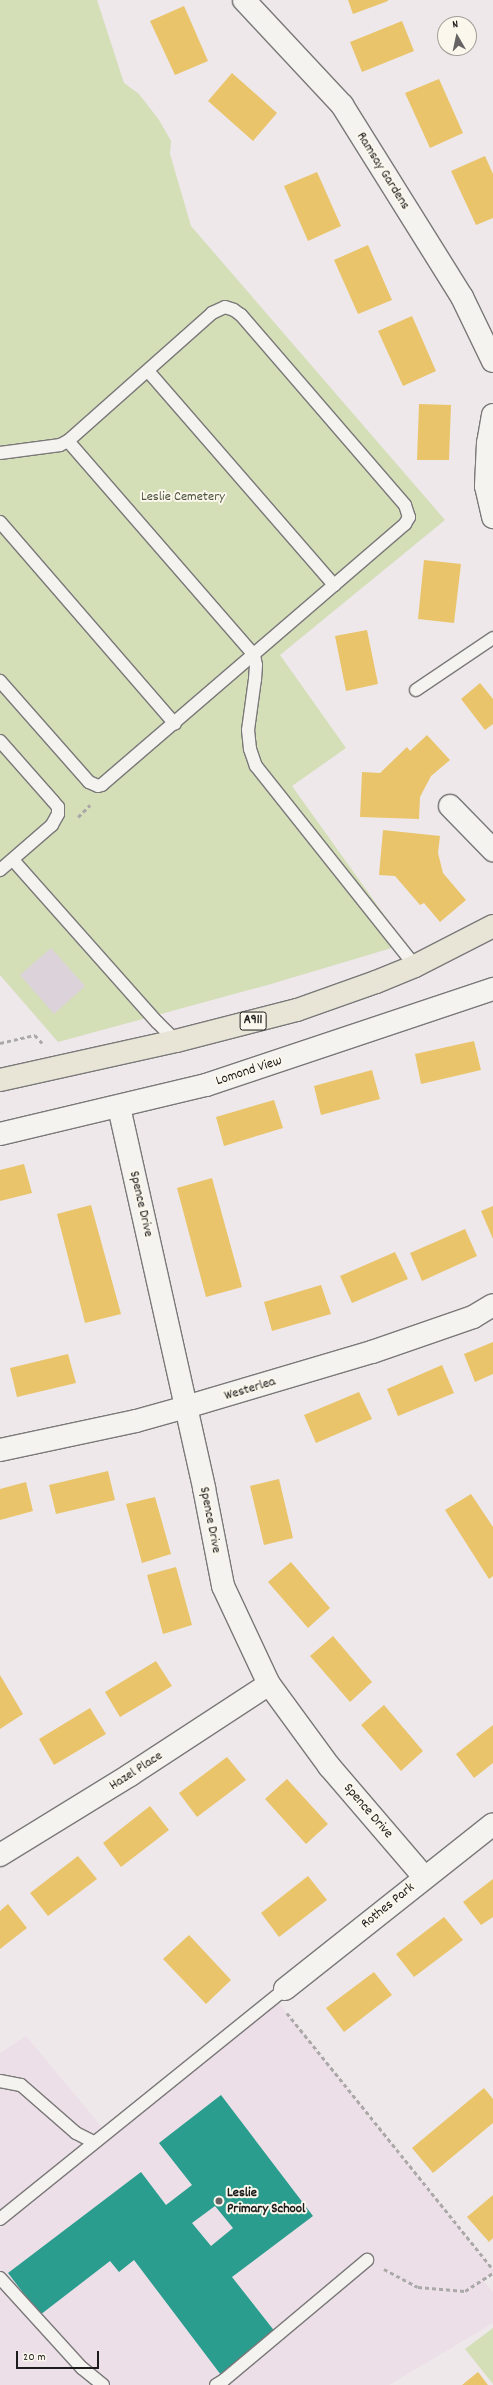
<!DOCTYPE html>
<style>
body{margin:0}
#map{position:relative;width:493px;height:2385px;overflow:hidden;background:#eee8ea;font-family:Dekko,sans-serif}
div>[style]{position:absolute}
.built>*{inset:0;background:#ecdfe8}
.green>*{inset:0;background:#d4deb7}
.homes>*{inset:0;background:#e9c46a}
.schools>*{inset:0;background:#2a9d8f}
.building>*{inset:0;background:#dbd2da}
.path>*{height:2.5px;margin-top:-1.25px;transform-origin:0;background:repeating-linear-gradient(90deg,#aba9a8 0 4px,transparent 0 7px)}
.roads{filter:drop-shadow(1px 0 #7a7879) drop-shadow(-1px 0 #7a7879) drop-shadow(0 1px #7a7879) drop-shadow(0 -1px #7a7879)}
.service>*{height:12px;margin:-6px;padding:0 6px;transform-origin:6px;border-radius:6px;background:#f5f3f0}
.minor>*{height:22px;margin:-11px;padding:0 11px;transform-origin:11px;border-radius:11px;background:#f5f3f0}
.primary>*{height:22px;margin:-11px;padding:0 11px;transform-origin:11px;border-radius:11px;background:#e8e5d7}
.dots>*{width:11px;height:11px;translate:-50% -50%;box-sizing:border-box;border:2px solid #fbf7ec;border-radius:50%}
span{translate:-50% -50%;white-space:nowrap;text-align:center;line-height:1.15;-webkit-text-stroke:4px #fbf7ec;paint-order:stroke}
.shield-label span{padding:1px 3px;background:#fbf7ec;border:1px solid;border-radius:3px;-webkit-text-stroke-width:0}
.shield-label{font-size:13px;color:#1c1c1c;font-weight:700}
.street-label{font-size:14px;color:#1c1c1c}
.park-label{font-size:14px;color:#4d543e}
.poi-label{font-size:14px;color:#1c1c1c;font-weight:700}
.left{translate:0 -50%;text-align:left}
.north{position:absolute;left:437px;top:16px;width:40px;height:40px;box-sizing:border-box;background:#fbf7ec;border:1px solid #a29f99;border-radius:50%;rotate:351deg;font-size:11px;font-weight:700;line-height:16px;text-align:center;color:#1c1c1c}
.north::after{content:'';display:block;margin:auto;width:14px;height:18px;background:#666364;clip-path:polygon(50% 0,100% 100%,50% 72%,0 100%)}
.scale{position:absolute;left:16px;top:2351px;width:83px;height:18px;box-sizing:border-box;border:2px solid #1c1c1c;border-top:0;padding-left:5px;font-size:12px;line-height:14px;white-space:nowrap;color:#1c1c1c;-webkit-text-stroke:3px #fbf7ec;paint-order:stroke}
</style>
<div id="map">
<div class="built">
<i style="clip-path:polygon(274px 1997px,493px 2269px,493px 2273px,483px 2280px,493px 2292px,493px 2323px,389px 2385px,0 2385px,0 2053px,26px 2036px,106px 2132px)"></i>
</div>
<div class="green">
<i style="clip-path:polygon(0 0,97px 0,124px 83px,139px 94px,159px 120px,171px 141px,170px 154px,191px 226px,445px 520px,280px 655px,346px 748px,292px 786px,405px 944px,271px 984px,58px 1042px,0 975px)"></i>
<i style="clip-path:polygon(493px 2328px,493px 2384px,465px 2349px)"></i>
</div>
<div class="homes">
<i style="clip-path:polygon(348px 0,388px 0,388px 1px,353px 14px)"></i>
<i style="clip-path:polygon(184px 6px,208px 61px,175px 75px,150px 21px)"></i>
<i style="clip-path:polygon(402px 21px,414px 51px,362px 72px,350px 42px)"></i>
<i style="clip-path:polygon(232px 73px,277px 113px,253px 141px,208px 101px)"></i>
<i style="clip-path:polygon(439px 79px,463px 133px,430px 148px,405px 93px)"></i>
<i style="clip-path:polygon(485px 156px,493px 174px,493px 218px,476px 225px,451px 171px)"></i>
<i style="clip-path:polygon(317px 172px,341px 226px,308px 241px,284px 186px)"></i>
<i style="clip-path:polygon(368px 245px,392px 300px,358px 314px,334px 260px)"></i>
<i style="clip-path:polygon(412px 316px,436px 371px,403px 386px,378px 331px)"></i>
<i style="clip-path:polygon(419px 404px,451px 405px,449px 460px,417px 460px)"></i>
<i style="clip-path:polygon(424px 560px,461px 564px,454px 623px,418px 619px)"></i>
<i style="clip-path:polygon(367px 630px,378px 684px,346px 691px,335px 636px)"></i>
<i style="clip-path:polygon(480px 683px,493px 699px,493px 724px,485px 730px,461px 699px)"></i>
<i style="clip-path:polygon(427px 735px,450px 760px,431px 776px,420px 797px,419px 819px,360px 817px,362px 772px,380px 773px,407px 747px,410px 751px)"></i>
<i style="clip-path:polygon(383px 830px,440px 836px,438px 853px,443px 873px,466px 900px,440px 922px,424px 903px,420px 905px,395px 876px,379px 875px)"></i>
<i style="clip-path:polygon(474px 1041px,481px 1070px,421px 1084px,415px 1054px)"></i>
<i style="clip-path:polygon(372px 1070px,380px 1099px,321px 1115px,314px 1086px)"></i>
<i style="clip-path:polygon(274px 1100px,283px 1128px,224px 1146px,216px 1117px)"></i>
<i style="clip-path:polygon(24px 1164px,32px 1193px,0 1201px,0 1170px)"></i>
<i style="clip-path:polygon(212px 1178px,242px 1287px,206px 1297px,177px 1188px)"></i>
<i style="clip-path:polygon(91px 1205px,121px 1314px,85px 1323px,57px 1214px)"></i>
<i style="clip-path:polygon(493px 1206px,493px 1239px,481px 1211px)"></i>
<i style="clip-path:polygon(465px 1229px,477px 1256px,422px 1281px,410px 1253px)"></i>
<i style="clip-path:polygon(395px 1252px,408px 1279px,352px 1303px,340px 1276px)"></i>
<i style="clip-path:polygon(321px 1285px,331px 1314px,272px 1331px,264px 1302px)"></i>
<i style="clip-path:polygon(493px 1342px,493px 1374px,475px 1382px,464px 1354px)"></i>
<i style="clip-path:polygon(68px 1354px,76px 1383px,17px 1397px,10px 1368px)"></i>
<i style="clip-path:polygon(442px 1365px,454px 1393px,398px 1416px,387px 1389px)"></i>
<i style="clip-path:polygon(359px 1392px,372px 1419px,316px 1443px,304px 1415px)"></i>
<i style="clip-path:polygon(108px 1471px,115px 1500px,56px 1514px,49px 1485px)"></i>
<i style="clip-path:polygon(279px 1479px,293px 1538px,264px 1545px,250px 1486px)"></i>
<i style="clip-path:polygon(26px 1482px,33px 1511px,0 1520px,0 1489px)"></i>
<i style="clip-path:polygon(471px 1494px,493px 1527px,493px 1576px,489px 1579px,445px 1510px)"></i>
<i style="clip-path:polygon(155px 1497px,171px 1554px,142px 1563px,126px 1504px)"></i>
<i style="clip-path:polygon(291px 1562px,330px 1608px,308px 1628px,268px 1582px)"></i>
<i style="clip-path:polygon(176px 1567px,192px 1625px,163px 1634px,147px 1575px)"></i>
<i style="clip-path:polygon(333px 1636px,372px 1682px,350px 1702px,310px 1656px)"></i>
<i style="clip-path:polygon(156px 1661px,172px 1686px,120px 1717px,105px 1692px)"></i>
<i style="clip-path:polygon(0 1675px,23px 1714px,0 1729px)"></i>
<i style="clip-path:polygon(384px 1705px,423px 1751px,401px 1771px,361px 1725px)"></i>
<i style="clip-path:polygon(90px 1708px,106px 1734px,54px 1765px,39px 1739px)"></i>
<i style="clip-path:polygon(493px 1725px,493px 1763px,474px 1778px,456px 1754px)"></i>
<i style="clip-path:polygon(227px 1757px,246px 1780px,197px 1817px,179px 1793px)"></i>
<i style="clip-path:polygon(287px 1779px,328px 1824px,306px 1844px,265px 1799px)"></i>
<i style="clip-path:polygon(150px 1806px,169px 1830px,121px 1867px,103px 1843px)"></i>
<i style="clip-path:polygon(78px 1856px,97px 1879px,48px 1916px,30px 1893px)"></i>
<i style="clip-path:polygon(308px 1876px,327px 1900px,279px 1937px,261px 1913px)"></i>
<i style="clip-path:polygon(493px 1879px,493px 1917px,481px 1925px,463px 1902px)"></i>
<i style="clip-path:polygon(8px 1904px,27px 1928px,0 1949px,0 1911px)"></i>
<i style="clip-path:polygon(444px 1917px,463px 1940px,414px 1977px,396px 1954px)"></i>
<i style="clip-path:polygon(189px 1935px,231px 1980px,206px 2004px,163px 1959px)"></i>
<i style="clip-path:polygon(374px 1972px,392px 1995px,344px 2032px,326px 2008px)"></i>
<i style="clip-path:polygon(484px 2088px,493px 2099px,493px 2123px,433px 2173px,412px 2148px)"></i>
<i style="clip-path:polygon(493px 2195px,493px 2238px,489px 2242px,467px 2217px)"></i>
<i style="clip-path:polygon(478px 2372px,488px 2385px,462px 2385px)"></i>
</div>
<div class="schools">
<i style="clip-path:polygon(evenodd,221px 2095px,313px 2216px,232px 2277px,276px 2333px,221px 2375px,134px 2260px,119px 2272px,110px 2261px,40px 2315px,8px 2273px,141px 2172px,166px 2205px,192px 2185px,159px 2143px,221px 2095px,215px 2206px,233px 2228px,211px 2246px,192px 2223px,215px 2206px)"></i>
</div>
<div class="building">
<i style="clip-path:polygon(51px 948px,85px 986px,54px 1014px,20px 975px)"></i>
</div>
<div class="path">
<i style="left:78px;top:817px;width:17px;rotate:-45deg"></i>
<i style="left:0;top:1043px;width:36px;rotate:-13deg"></i>
<i style="left:35px;top:1035px;width:12px;rotate:48deg"></i>
<i style="left:287px;top:2013px;width:329px;rotate:51.2deg"></i>
<i style="left:384px;top:2269px;width:38px;rotate:28deg"></i>
<i style="left:418px;top:2287px;width:47px;rotate:4.9deg"></i>
<i style="left:465px;top:2291px;width:33px;rotate:-33deg"></i>
</div>
<div class="roads">
<div class="service">
<i style="left:148px;top:371px;width:284px;rotate:49deg"></i>
<i style="left:68px;top:441px;width:284px;rotate:49deg"></i>
<i style="left:254px;top:655px;width:10px;rotate:79deg"></i>
<i style="left:256px;top:665px;width:14px;rotate:94deg"></i>
<i style="left:255px;top:679px;width:51px;rotate:97.8deg"></i>
<i style="left:248px;top:730px;width:19px;rotate:84deg"></i>
<i style="left:250px;top:749px;width:18px;rotate:71deg"></i>
<i style="left:256px;top:766px;width:256px;rotate:51.5deg"></i>
<i style="left:0;top:453px;width:61px;rotate:-7.6deg"></i>
<i style="left:60px;top:445px;width:9px;rotate:-27deg"></i>
<i style="left:68px;top:441px;width:193px;rotate:-41.6deg"></i>
<i style="left:212px;top:313px;width:14px;rotate:-25deg"></i>
<i style="left:225px;top:307px;width:9px;rotate:18deg"></i>
<i style="left:234px;top:310px;width:9px;rotate:36deg"></i>
<i style="left:241px;top:315px;width:251px;rotate:49.2deg"></i>
<i style="left:405px;top:505px;width:13px;rotate:72deg"></i>
<i style="left:409px;top:517px;width:8px;rotate:120deg"></i>
<i style="left:405px;top:524px;width:400px;rotate:139.3deg"></i>
<i style="left:102px;top:785px;width:4px;rotate:166deg"></i>
<i style="left:98px;top:786px;width:10px;rotate:-156deg"></i>
<i style="left:89px;top:782px;width:135px;rotate:-131.4deg"></i>
<i style="left:0;top:522px;width:267px;rotate:49.1deg"></i>
<i style="left:416px;top:690px;width:93px;rotate:-34deg"></i>
<i style="left:0;top:741px;width:80px;rotate:48.5deg"></i>
<i style="left:53px;top:801px;width:8px;rotate:50deg"></i>
<i style="left:58px;top:807px;width:7px;rotate:90deg"></i>
<i style="left:58px;top:814px;width:13px;rotate:119deg"></i>
<i style="left:52px;top:825px;width:69px;rotate:139.1deg"></i>
<i style="left:13px;top:860px;width:217px;rotate:48.4deg"></i>
<i style="left:157px;top:1022px;width:27px;rotate:45deg"></i>
<i style="left:0;top:2081px;width:21px;rotate:11deg"></i>
<i style="left:21px;top:2085px;width:73px;rotate:41.1deg"></i>
<i style="left:76px;top:2133px;width:20px;rotate:27deg"></i>
<i style="left:0;top:2219px;width:366px;rotate:-38.9deg"></i>
<i style="left:0;top:2278px;width:122px;rotate:47.7deg"></i>
<i style="left:82px;top:2368px;width:27px;rotate:39deg"></i>
<i style="left:216px;top:2385px;width:9px;rotate:-32deg"></i>
<i style="left:224px;top:2380px;width:187px;rotate:-40deg"></i>
</div>
<div class="minor">
<i style="left:244px;top:0;width:144px;rotate:47deg"></i>
<i style="left:342px;top:105px;width:226px;rotate:58deg"></i>
<i style="left:462px;top:297px;width:71px;rotate:64.2deg"></i>
<i style="left:493px;top:415px;width:28px;rotate:100deg"></i>
<i style="left:488px;top:443px;width:43px;rotate:92.7deg"></i>
<i style="left:486px;top:486px;width:32px;rotate:77deg"></i>
<i style="left:450px;top:806px;width:62px;rotate:45.7deg"></i>
<i style="left:119px;top:1107px;width:390px;rotate:77.4deg"></i>
<i style="left:204px;top:1488px;width:100px;rotate:79deg"></i>
<i style="left:223px;top:1586px;width:108px;rotate:64.9deg"></i>
<i style="left:269px;top:1684px;width:102px;rotate:53.8deg"></i>
<i style="left:329px;top:1766px;width:146px;rotate:49.4deg"></i>
<i style="left:0;top:1134px;width:212px;rotate:-13.4deg"></i>
<i style="left:206px;top:1085px;width:303px;rotate:-18.5deg"></i>
<i style="left:0;top:1450px;width:139px;rotate:-12deg"></i>
<i style="left:136px;top:1421px;width:52px;rotate:-15.6deg"></i>
<i style="left:186px;top:1407px;width:194px;rotate:-16.5deg"></i>
<i style="left:372px;top:1352px;width:107px;rotate:-19.1deg"></i>
<i style="left:473px;top:1317px;width:23px;rotate:-31deg"></i>
<i style="left:0;top:1855px;width:153px;rotate:-31.6deg"></i>
<i style="left:130px;top:1775px;width:166px;rotate:-33.2deg"></i>
<i style="left:285px;top:1989px;width:265px;rotate:-38.4deg"></i>
</div>
<div class="primary">
<i style="left:0;top:1080px;width:180px;rotate:-12.5deg"></i>
<i style="left:176px;top:1041px;width:125px;rotate:-14.4deg"></i>
<i style="left:297px;top:1010px;width:84px;rotate:-19.5deg"></i>
<i style="left:376px;top:982px;width:42px;rotate:-22.3deg"></i>
<i style="left:415px;top:966px;width:88px;rotate:-27.1deg"></i>
</div>
</div>
<div class="dots">
<i style="left:219px;top:2201px;background:#666364"></i>
</div>
<div class="shield-label">
<span style="left:253px;top:1021px">A911</span>
</div>
<div class="street-label">
<span style="left:383px;top:171px;rotate:58deg">Ramsay Gardens</span>
<span style="left:249px;top:1071px;rotate:-18deg">Lomond View</span>
<span style="left:141px;top:1204px;rotate:77deg">Spence Drive</span>
<span style="left:250px;top:1389px;rotate:-17deg">Westerlea</span>
<span style="left:210px;top:1520px;rotate:79deg">Spence Drive</span>
<span style="left:136px;top:1771px;rotate:-33deg">Hazel Place</span>
<span style="left:368px;top:1811px;rotate:49deg">Spence Drive</span>
<span style="left:388px;top:1906px;rotate:-39deg">Rothes Park</span>
</div>
<div class="park-label">
<span style="left:183px;top:497px">Leslie Cemetery</span>
</div>
<div class="poi-label">
<span class="left" style="left:227px;top:2201px">Leslie<br>Primary School</span>
</div>
<div class="north">N</div>
<div class="scale">20 m</div>
</div>
